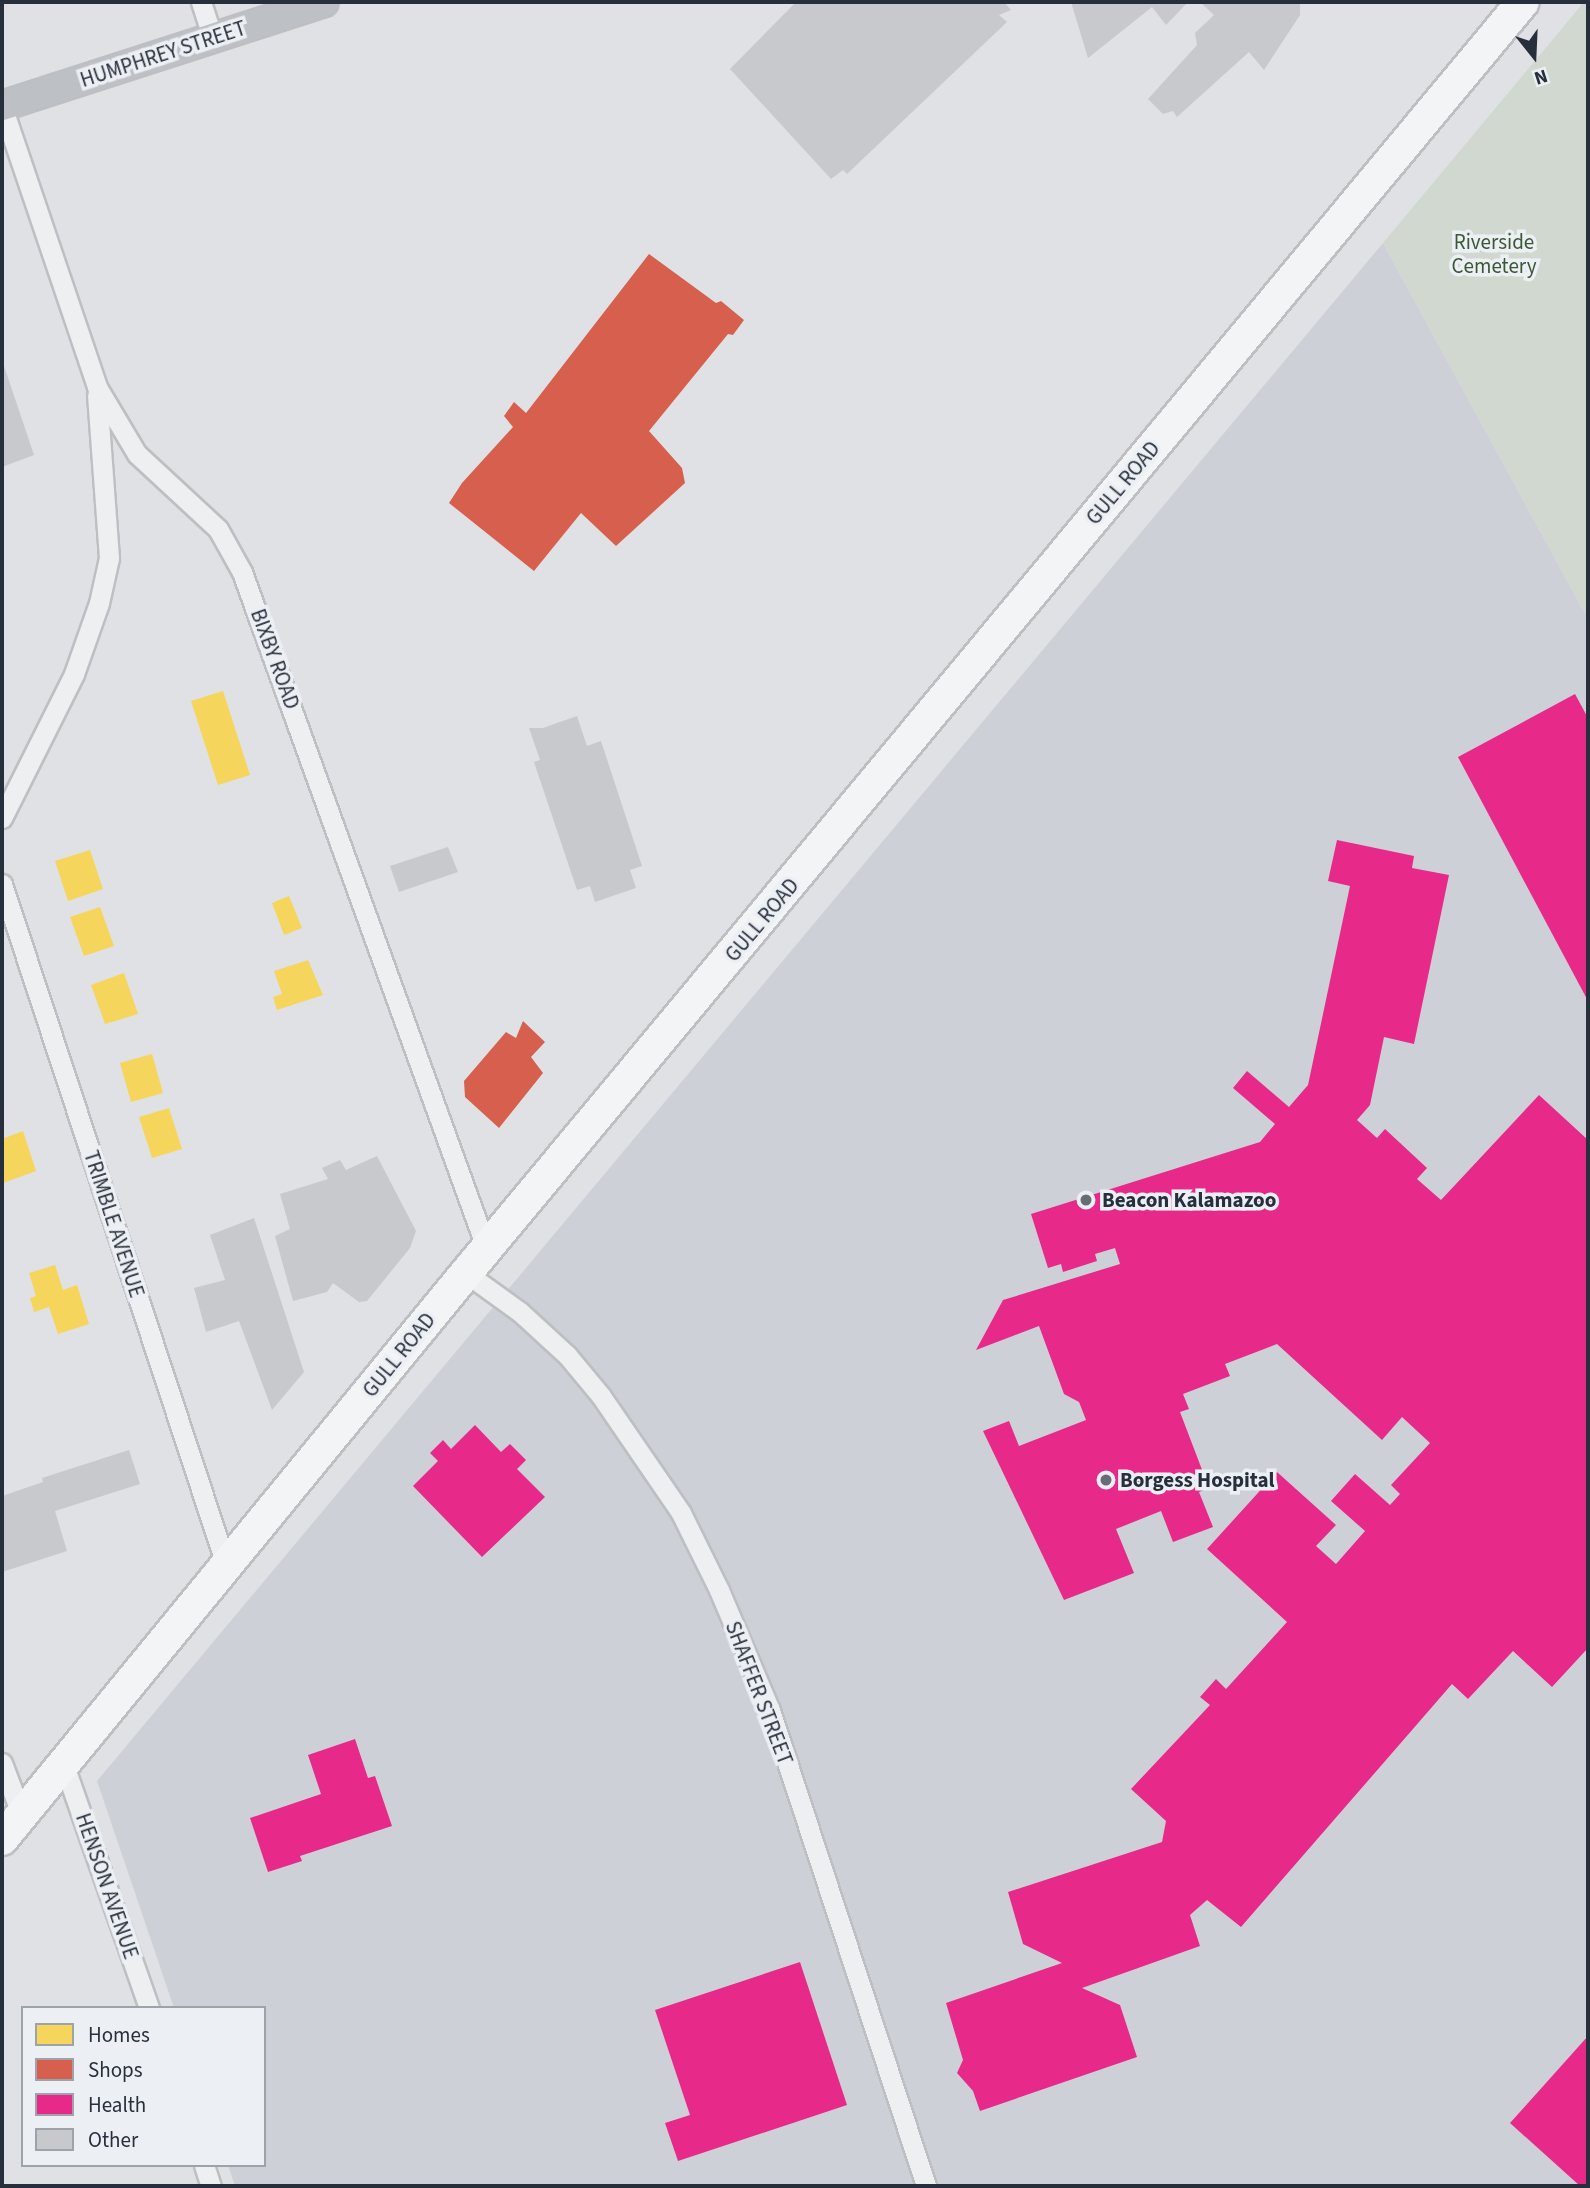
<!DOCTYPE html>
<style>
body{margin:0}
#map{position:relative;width:1590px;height:2188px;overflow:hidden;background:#dfe1e4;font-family:"Source Sans 3",sans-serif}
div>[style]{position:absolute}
.built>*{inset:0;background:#cdd1d7}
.green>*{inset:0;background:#d0d8cf}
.homes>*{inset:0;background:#f6d55c}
.shops>*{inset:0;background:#d6604d}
.health>*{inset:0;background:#e7298a}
.building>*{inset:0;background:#c7c9cc}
.roads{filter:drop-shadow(2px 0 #bdbfc2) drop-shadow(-2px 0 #bdbfc2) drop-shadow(0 2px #bdbfc2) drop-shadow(0 -2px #bdbfc2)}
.street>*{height:19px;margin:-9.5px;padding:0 9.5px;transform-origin:9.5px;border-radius:9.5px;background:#eeeff1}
.secondary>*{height:28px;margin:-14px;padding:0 14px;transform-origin:14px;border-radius:14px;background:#bdc0c4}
.primary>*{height:32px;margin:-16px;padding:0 16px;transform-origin:16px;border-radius:16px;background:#f3f4f5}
.dots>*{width:19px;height:19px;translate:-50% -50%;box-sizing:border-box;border:4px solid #ecf0f4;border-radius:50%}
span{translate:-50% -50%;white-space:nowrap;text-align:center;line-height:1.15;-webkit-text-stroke:7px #ecf0f4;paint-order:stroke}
.street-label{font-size:21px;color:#272f3c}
.park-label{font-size:21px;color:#3c5735}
.poi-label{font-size:21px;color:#272f3c;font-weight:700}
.left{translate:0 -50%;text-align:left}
.frame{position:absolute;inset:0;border:4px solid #272f3c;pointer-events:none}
.legend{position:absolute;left:21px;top:2006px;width:245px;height:161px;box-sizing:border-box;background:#ecf0f4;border:2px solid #9da3aa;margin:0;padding:9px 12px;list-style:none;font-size:21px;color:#272f3c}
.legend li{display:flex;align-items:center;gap:14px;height:35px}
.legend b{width:35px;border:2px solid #9da3aa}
.north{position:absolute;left:1499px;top:21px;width:70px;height:70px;-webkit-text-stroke:5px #ecf0f4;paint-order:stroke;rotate:162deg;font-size:19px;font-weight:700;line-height:28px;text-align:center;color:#272f3c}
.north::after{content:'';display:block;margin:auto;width:24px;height:32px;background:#272f3c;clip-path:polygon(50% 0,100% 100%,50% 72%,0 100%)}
</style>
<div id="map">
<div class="built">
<i style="clip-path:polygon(1383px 243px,1588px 619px,1588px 2186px,235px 2186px,228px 2165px,264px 2165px,264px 2008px,174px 2008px,97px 1781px)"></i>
</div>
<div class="green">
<i style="clip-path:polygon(1584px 2px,1588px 2px,1588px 619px,1383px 243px)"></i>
</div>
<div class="homes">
<i style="clip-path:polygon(223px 691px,250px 775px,218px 785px,191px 701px)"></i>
<i style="clip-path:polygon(90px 850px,103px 889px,68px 901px,55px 861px)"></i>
<i style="clip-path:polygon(289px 896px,302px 928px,284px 935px,272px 903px)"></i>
<i style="clip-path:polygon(100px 907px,114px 946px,84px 956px,70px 917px)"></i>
<i style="clip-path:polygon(308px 960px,323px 995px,277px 1010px,273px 997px,282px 994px,274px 971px)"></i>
<i style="clip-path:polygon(124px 973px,138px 1014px,105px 1024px,91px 985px)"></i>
<i style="clip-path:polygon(152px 1054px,163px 1093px,131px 1102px,120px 1063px)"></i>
<i style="clip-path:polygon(169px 1108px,182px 1149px,152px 1158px,139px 1117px)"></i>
<i style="clip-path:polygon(23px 1131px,36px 1171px,3px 1183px,2px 1139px)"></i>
<i style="clip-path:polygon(55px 1265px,63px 1290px,77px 1285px,89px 1324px,58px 1334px,49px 1307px,34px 1312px,30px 1298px,36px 1296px,29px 1273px)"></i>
</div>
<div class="shops">
<i style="clip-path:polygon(649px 254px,716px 303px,721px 301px,744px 320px,733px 335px,728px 334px,649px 431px,682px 468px,685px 483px,616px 546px,581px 513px,534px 571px,449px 503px,462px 483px,513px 427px,504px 416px,514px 402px,526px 413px)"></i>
<i style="clip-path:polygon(523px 1021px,545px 1042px,531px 1057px,543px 1073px,499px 1128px,465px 1097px,464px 1081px,506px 1032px,516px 1038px)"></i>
</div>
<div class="health">
<i style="clip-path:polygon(1575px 694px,1588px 718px,1588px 1001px,1458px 757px)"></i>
<i style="clip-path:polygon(1337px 840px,1414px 856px,1412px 868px,1449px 875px,1414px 1044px,1384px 1037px,1370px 1105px,1357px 1120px,1377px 1138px,1385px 1129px,1427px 1168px,1417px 1179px,1441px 1200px,1539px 1095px,1588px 1140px,1588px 1648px,1552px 1687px,1513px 1651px,1468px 1699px,1452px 1684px,1241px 1927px,1207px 1900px,1190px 1915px,1200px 1946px,1082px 1988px,1120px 2005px,1137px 2057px,980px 2111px,973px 2091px,957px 2073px,963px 2060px,946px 2003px,1062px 1963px,1023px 1944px,1008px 1892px,1162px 1842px,1166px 1821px,1131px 1789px,1210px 1705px,1200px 1697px,1216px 1679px,1226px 1689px,1287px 1622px,1207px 1549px,1277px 1472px,1336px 1525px,1316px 1546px,1336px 1564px,1365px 1531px,1331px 1501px,1355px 1474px,1390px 1505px,1400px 1494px,1391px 1485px,1430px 1443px,1402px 1417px,1382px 1440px,1277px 1344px,1225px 1364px,1230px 1376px,1183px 1394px,1189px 1409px,1180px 1412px,1209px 1488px,1199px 1492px,1213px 1527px,1173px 1542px,1161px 1511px,1116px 1529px,1134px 1573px,1064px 1600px,983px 1431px,1009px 1421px,1019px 1446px,1086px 1420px,1079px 1402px,1064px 1394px,1039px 1326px,976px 1350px,1003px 1300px,1120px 1264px,1115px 1248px,1095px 1254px,1097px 1261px,1063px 1272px,1061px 1264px,1048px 1268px,1031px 1214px,1260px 1142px,1275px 1124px,1233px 1088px,1247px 1071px,1289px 1107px,1308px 1085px,1350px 886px,1328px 881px)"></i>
<i style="clip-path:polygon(475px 1425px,501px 1452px,510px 1444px,526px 1460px,517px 1469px,545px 1497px,482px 1557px,413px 1486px,438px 1461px,430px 1453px,443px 1440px,451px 1449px)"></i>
<i style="clip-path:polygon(355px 1739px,368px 1778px,375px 1776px,392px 1826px,300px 1856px,302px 1861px,268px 1872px,250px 1818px,321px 1794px,308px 1755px)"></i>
<i style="clip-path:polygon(800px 1962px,847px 2105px,678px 2161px,665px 2123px,690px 2115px,655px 2010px)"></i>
<i style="clip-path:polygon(1588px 2036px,1588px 2186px,1580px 2186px,1510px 2123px)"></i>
</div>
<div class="building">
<i style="clip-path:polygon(796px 2px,1004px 2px,1011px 10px,999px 15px,1007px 22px,847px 174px,843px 170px,831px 179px,730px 69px)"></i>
<i style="clip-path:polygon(1071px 2px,1188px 2px,1166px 25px,1152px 7px,1088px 58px)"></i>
<i style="clip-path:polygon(1200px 2px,1300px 2px,1300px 15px,1264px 70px,1249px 52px,1177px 117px,1173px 111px,1163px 114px,1148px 99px,1197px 45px,1195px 33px,1214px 15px)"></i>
<i style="clip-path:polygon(2px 360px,34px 455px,2px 467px)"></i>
<i style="clip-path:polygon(577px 716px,587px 746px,601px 741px,642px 866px,630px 870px,636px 888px,595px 902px,590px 886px,577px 890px,534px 762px,540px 760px,529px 728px,543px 728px)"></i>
<i style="clip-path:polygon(448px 847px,458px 872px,399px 892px,390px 866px)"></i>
<i style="clip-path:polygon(377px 1156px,416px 1231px,410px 1248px,367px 1301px,359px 1302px,333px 1283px,327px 1292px,293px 1301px,275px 1236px,290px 1229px,280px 1194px,328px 1179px,322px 1168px,340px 1160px,346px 1170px)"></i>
<i style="clip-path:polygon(254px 1218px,304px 1372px,272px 1410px,239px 1321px,206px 1332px,194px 1288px,225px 1280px,210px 1235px)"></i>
<i style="clip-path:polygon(129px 1450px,140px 1484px,55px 1511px,67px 1551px,2px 1572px,2px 1496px,43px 1482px,42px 1478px)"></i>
</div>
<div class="roads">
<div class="street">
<i style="left:201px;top:2px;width:38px;rotate:72deg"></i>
<i style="left:2px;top:106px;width:297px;rotate:71.3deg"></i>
<i style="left:97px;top:387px;width:78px;rotate:59.2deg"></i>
<i style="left:137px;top:454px;width:110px;rotate:42.8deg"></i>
<i style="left:218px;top:529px;width:49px;rotate:60.8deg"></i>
<i style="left:242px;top:572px;width:721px;rotate:70.13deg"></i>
<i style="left:2px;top:818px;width:161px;rotate:-63.4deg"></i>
<i style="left:74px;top:674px;width:75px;rotate:-70.6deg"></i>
<i style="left:99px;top:603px;width:46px;rotate:-77.5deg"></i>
<i style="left:109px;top:558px;width:163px;rotate:-94.2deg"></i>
<i style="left:2px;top:884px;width:717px;rotate:71.79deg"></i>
<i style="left:466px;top:1273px;width:67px;rotate:35.8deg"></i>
<i style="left:520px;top:1312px;width:64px;rotate:42.5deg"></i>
<i style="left:567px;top:1355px;width:53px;rotate:50.3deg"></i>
<i style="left:601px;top:1396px;width:142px;rotate:55.6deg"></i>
<i style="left:681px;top:1513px;width:86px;rotate:63.7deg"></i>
<i style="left:719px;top:1590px;width:130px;rotate:67deg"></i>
<i style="left:770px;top:1710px;width:501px;rotate:71.85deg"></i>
<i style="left:2px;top:1763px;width:57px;rotate:69.3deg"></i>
<i style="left:64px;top:1765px;width:257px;rotate:70.7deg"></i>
<i style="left:204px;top:2165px;width:22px;rotate:72deg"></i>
</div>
<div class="secondary">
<i style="left:2px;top:106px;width:338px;rotate:-17.9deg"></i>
</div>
<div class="primary">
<i style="left:2px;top:1839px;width:725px;rotate:-50.65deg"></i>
<i style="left:462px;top:1278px;width:1659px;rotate:-50.26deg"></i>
</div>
</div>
<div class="dots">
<i style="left:1086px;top:1200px;background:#676d77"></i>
<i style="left:1106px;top:1480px;background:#676d77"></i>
</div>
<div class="street-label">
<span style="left:163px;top:54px;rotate:-18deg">HUMPHREY STREET</span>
<span style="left:1123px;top:483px;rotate:-50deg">GULL ROAD</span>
<span style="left:275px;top:659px;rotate:70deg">BIXBY ROAD</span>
<span style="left:762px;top:920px;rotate:-50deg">GULL ROAD</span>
<span style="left:114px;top:1224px;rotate:72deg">TRIMBLE AVENUE</span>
<span style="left:399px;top:1355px;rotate:-51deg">GULL ROAD</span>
<span style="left:759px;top:1693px;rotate:69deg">SHAFFER STREET</span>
<span style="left:107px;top:1886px;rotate:71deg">HENSON AVENUE</span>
</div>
<div class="park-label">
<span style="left:1494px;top:254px">Riverside<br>Cemetery</span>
</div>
<div class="poi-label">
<span class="left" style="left:1102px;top:1200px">Beacon Kalamazoo</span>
<span class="left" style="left:1120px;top:1480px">Borgess Hospital</span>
</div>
<div class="frame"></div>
<ul class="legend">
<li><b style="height:19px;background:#f6d55c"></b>Homes</li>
<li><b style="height:19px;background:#d6604d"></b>Shops</li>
<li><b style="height:19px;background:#e7298a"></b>Health</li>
<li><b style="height:19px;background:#c7c9cc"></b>Other</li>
</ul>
<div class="north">N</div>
</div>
